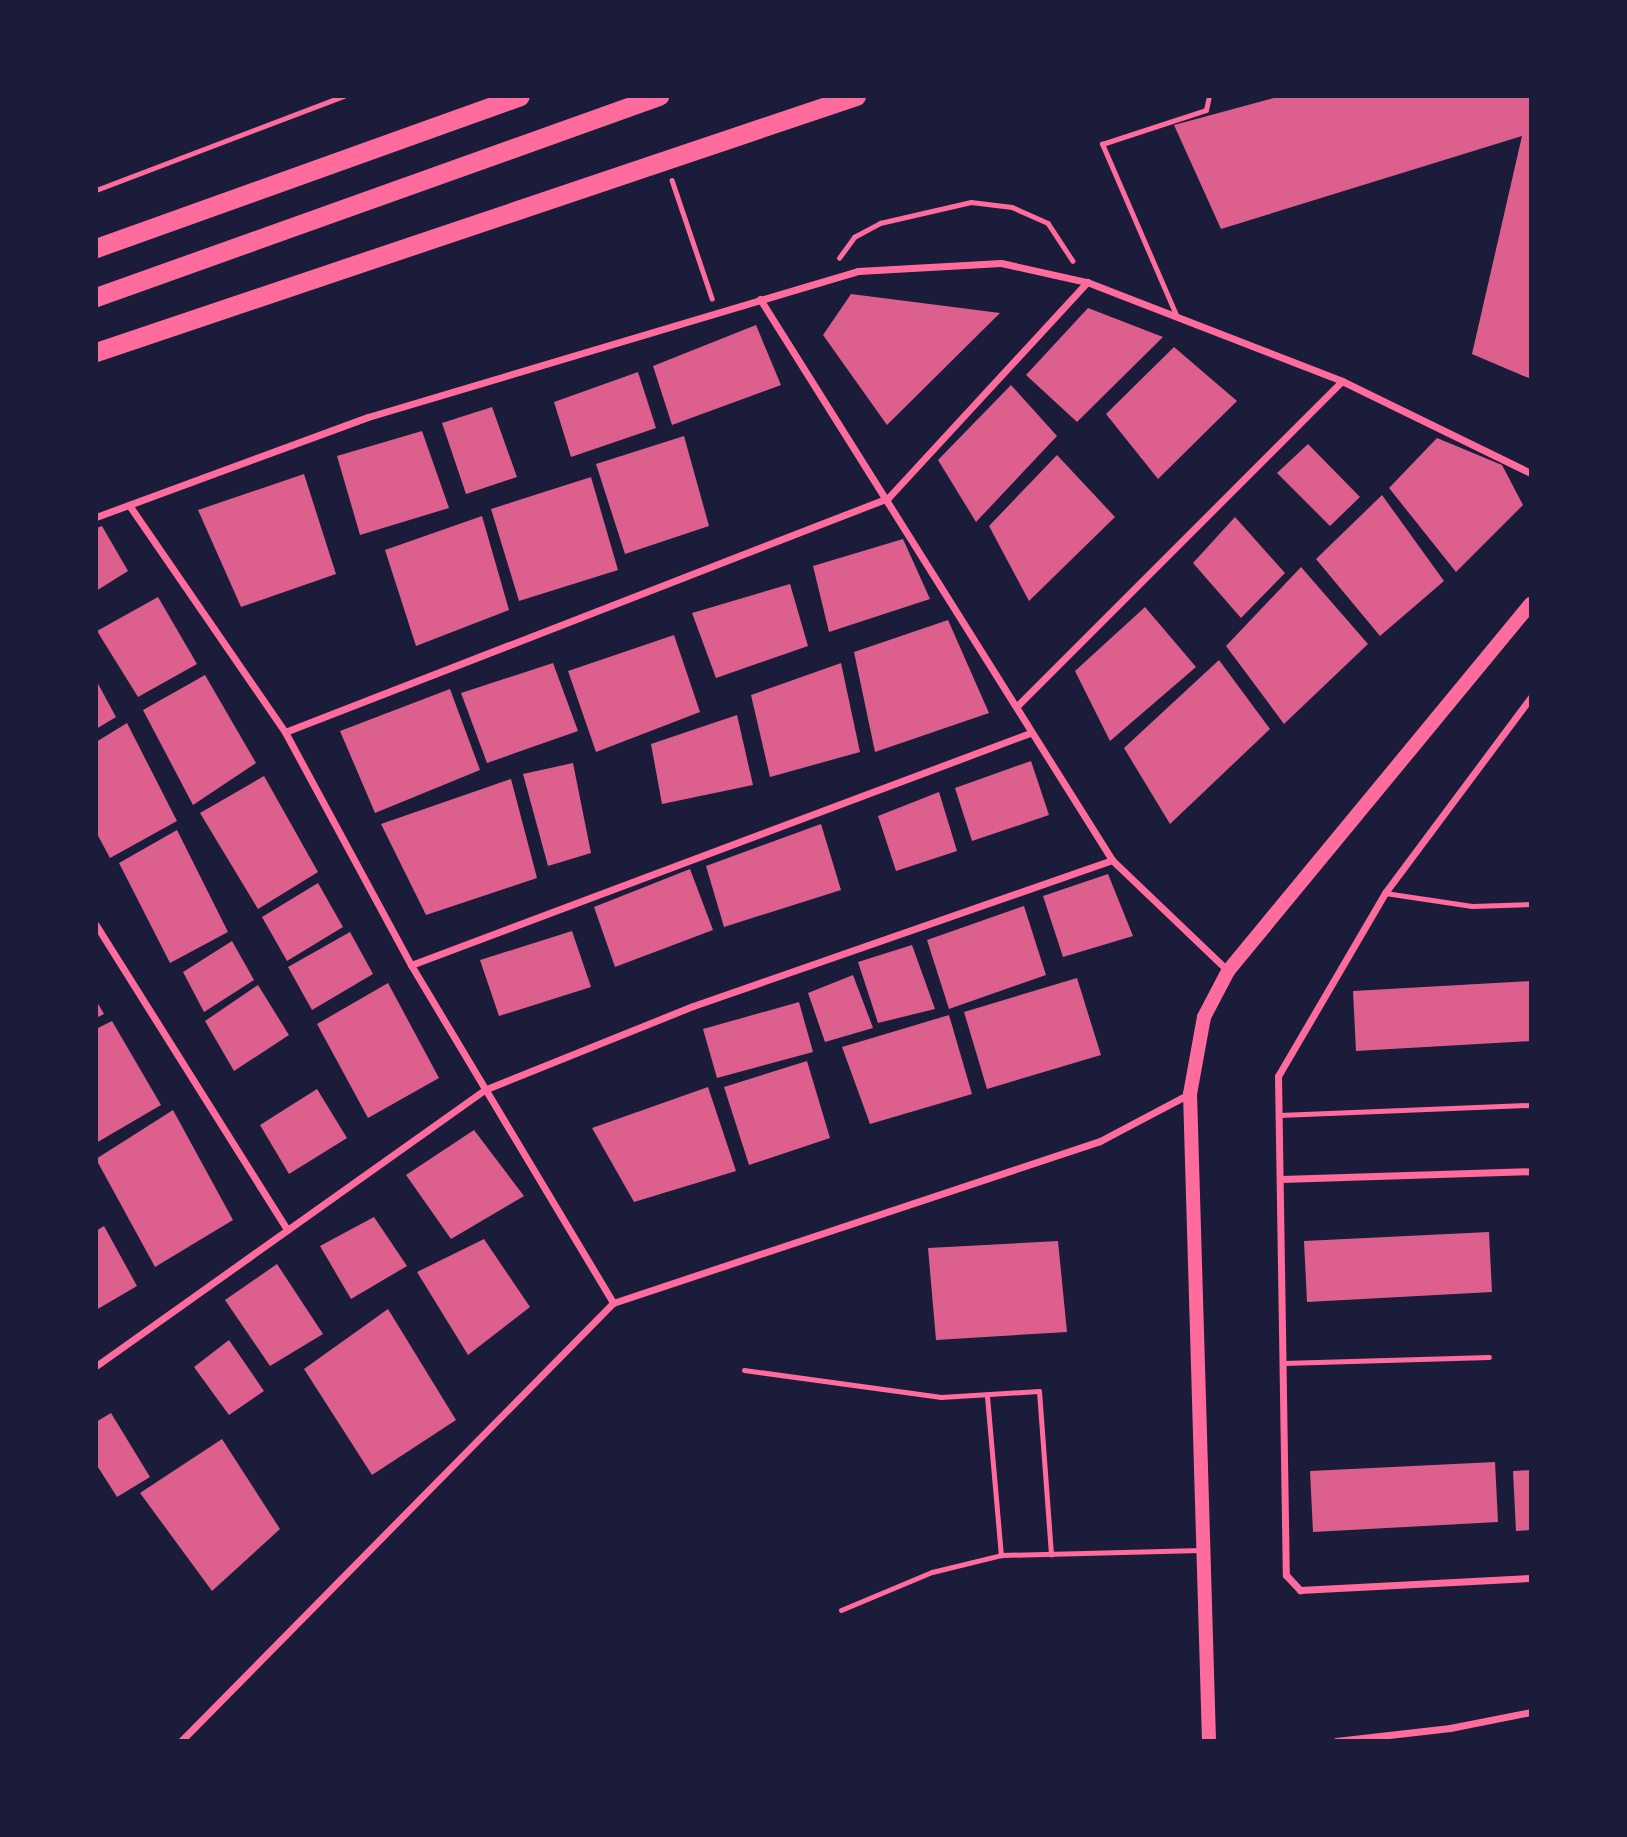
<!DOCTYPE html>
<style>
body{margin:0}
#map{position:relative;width:1627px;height:1837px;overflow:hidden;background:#1b1b3a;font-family:Rubik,sans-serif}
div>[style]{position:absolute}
.building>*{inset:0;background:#dd5f8e}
.path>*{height:4.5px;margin:-2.25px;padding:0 2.25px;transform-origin:2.25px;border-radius:2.25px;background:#ff6b9d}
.service>*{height:5px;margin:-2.5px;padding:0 2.5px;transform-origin:2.5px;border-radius:2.5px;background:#ff6b9d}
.minor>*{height:7px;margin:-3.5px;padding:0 3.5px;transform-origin:3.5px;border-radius:3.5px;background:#ff6b9d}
.secondary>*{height:14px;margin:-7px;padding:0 7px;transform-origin:7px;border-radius:7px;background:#ff6b9d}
.trunk>*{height:19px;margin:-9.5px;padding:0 9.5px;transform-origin:9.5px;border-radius:9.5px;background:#ff6b9d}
span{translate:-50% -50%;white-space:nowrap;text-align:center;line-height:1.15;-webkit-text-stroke:7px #1b1b3a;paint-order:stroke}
.frame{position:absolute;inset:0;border:98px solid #1b1b3a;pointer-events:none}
</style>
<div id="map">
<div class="building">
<i style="clip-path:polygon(1281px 96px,1531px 96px,1531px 379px,1472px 354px,1522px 136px,1221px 229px,1174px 125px)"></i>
<i style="clip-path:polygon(851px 294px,1000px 313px,887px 425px,823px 335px)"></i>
<i style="clip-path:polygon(1088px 308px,1163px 337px,1077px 422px,1026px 375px)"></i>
<i style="clip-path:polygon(756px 325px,781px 385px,672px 425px,653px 366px)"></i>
<i style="clip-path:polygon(1174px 347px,1237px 401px,1158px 479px,1106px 414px)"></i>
<i style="clip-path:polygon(638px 372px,656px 428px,571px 457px,554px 402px)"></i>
<i style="clip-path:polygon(1011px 385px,1057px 436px,976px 522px,938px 460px)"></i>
<i style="clip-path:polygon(492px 407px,517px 477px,466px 494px,442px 423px)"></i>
<i style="clip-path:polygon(422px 431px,449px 508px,360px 535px,337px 456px)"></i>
<i style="clip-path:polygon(684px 436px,709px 526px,625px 554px,596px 464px)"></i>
<i style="clip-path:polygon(1437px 438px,1502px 465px,1523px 505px,1456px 572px,1389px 488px)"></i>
<i style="clip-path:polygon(1308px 444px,1360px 497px,1330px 526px,1277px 473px)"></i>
<i style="clip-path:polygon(1057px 455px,1115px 517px,1029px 601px,989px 526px)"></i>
<i style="clip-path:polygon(304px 474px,336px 574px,241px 607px,198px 510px)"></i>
<i style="clip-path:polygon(591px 477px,618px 570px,519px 601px,491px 509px)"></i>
<i style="clip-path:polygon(1382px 495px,1444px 581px,1380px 636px,1316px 559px)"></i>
<i style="clip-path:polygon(482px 516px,509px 610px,416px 646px,385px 550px)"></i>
<i style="clip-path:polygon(1235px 517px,1285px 573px,1241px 618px,1193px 563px)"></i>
<i style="clip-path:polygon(102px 526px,128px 571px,96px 591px,96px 528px)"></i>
<i style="clip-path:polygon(903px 539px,930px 599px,829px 632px,813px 566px)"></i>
<i style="clip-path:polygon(1301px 567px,1368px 644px,1284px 724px,1226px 646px)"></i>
<i style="clip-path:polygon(790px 584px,808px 646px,716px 678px,692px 613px)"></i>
<i style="clip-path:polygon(158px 597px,197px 664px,138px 697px,97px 631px)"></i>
<i style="clip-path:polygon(1145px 607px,1196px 667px,1110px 741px,1075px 671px)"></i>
<i style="clip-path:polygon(948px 620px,989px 713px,875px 752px,854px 652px)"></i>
<i style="clip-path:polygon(674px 635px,700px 712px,596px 752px,568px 671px)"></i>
<i style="clip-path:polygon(1219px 660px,1270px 729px,1170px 824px,1124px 748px)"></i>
<i style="clip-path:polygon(553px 663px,578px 731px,487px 763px,461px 693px)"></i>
<i style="clip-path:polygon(841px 663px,860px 752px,770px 777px,751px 695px)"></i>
<i style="clip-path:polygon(205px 675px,256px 763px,193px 805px,143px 710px)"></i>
<i style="clip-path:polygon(96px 680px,116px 717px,96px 729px)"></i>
<i style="clip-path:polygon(450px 689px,480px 770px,375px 813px,340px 731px)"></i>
<i style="clip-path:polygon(737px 715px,753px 785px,662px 804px,651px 744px)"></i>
<i style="clip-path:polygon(127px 723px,177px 821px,110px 858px,96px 832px,96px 742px)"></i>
<i style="clip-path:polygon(1031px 761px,1049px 815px,972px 841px,955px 788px)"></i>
<i style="clip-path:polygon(573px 763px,591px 853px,548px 866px,523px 774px)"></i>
<i style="clip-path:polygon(264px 776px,318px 872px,258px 909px,200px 813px)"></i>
<i style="clip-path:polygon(511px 779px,537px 878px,426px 915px,381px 824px)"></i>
<i style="clip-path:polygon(939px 792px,957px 851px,896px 871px,878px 816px)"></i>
<i style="clip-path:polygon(821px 824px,841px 890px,724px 927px,706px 866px)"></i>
<i style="clip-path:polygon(177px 830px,228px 932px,170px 963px,119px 863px)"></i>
<i style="clip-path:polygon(690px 869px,713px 930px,615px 967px,594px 907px)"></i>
<i style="clip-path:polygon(1108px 874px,1133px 936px,1063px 957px,1043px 896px)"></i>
<i style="clip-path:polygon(318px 883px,343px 927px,287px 961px,262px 917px)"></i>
<i style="clip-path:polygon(1024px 906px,1046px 975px,949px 1009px,927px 940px)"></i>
<i style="clip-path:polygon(572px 931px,591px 987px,499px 1016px,480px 960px)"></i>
<i style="clip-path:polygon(350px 932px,373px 974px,312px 1010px,288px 967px)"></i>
<i style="clip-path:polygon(232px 941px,254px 980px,204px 1012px,183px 972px)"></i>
<i style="clip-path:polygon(912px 945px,935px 1009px,878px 1023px,858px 962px)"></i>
<i style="clip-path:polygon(853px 975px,873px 1028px,825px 1042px,808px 993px)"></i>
<i style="clip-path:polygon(1077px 978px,1101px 1055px,987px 1089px,964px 1012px)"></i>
<i style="clip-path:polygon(1531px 981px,1531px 1041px,1356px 1051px,1353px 991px)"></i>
<i style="clip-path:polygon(388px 983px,439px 1078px,368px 1118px,317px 1024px)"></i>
<i style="clip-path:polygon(258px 985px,289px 1035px,234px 1071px,205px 1021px)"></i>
<i style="clip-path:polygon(96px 1000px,104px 1014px,96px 1018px)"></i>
<i style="clip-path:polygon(799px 1002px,813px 1052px,717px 1078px,703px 1029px)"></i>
<i style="clip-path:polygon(949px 1015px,972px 1094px,870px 1124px,842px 1047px)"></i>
<i style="clip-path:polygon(112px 1021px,161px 1105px,96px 1143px,96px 1029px)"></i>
<i style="clip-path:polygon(807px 1061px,830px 1138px,749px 1165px,724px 1087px)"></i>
<i style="clip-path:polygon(708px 1087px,736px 1171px,634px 1202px,592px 1128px)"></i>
<i style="clip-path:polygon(317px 1089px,347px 1138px,289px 1174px,260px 1125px)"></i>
<i style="clip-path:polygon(173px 1110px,233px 1220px,155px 1267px,96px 1159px)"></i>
<i style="clip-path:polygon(474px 1130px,524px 1196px,451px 1239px,406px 1175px)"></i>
<i style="clip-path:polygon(374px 1217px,407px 1266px,351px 1299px,320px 1246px)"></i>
<i style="clip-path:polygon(104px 1226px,137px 1286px,96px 1310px,96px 1231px)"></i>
<i style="clip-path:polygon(1489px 1232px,1492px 1292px,1307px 1302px,1304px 1241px)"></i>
<i style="clip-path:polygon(484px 1239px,530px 1307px,468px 1355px,417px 1272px)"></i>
<i style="clip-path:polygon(1058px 1241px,1067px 1332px,936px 1340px,928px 1248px)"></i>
<i style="clip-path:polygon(277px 1264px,323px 1334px,270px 1366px,225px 1300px)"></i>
<i style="clip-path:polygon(388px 1309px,456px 1420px,372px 1475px,304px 1369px)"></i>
<i style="clip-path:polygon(229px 1340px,264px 1391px,229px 1415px,194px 1367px)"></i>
<i style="clip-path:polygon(111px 1413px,150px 1477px,117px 1497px,96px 1464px,96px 1422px)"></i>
<i style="clip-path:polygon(222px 1439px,280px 1529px,212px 1591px,140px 1493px)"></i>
<i style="clip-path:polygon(1495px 1462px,1498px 1522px,1313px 1532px,1310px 1471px)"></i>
<i style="clip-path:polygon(1531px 1470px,1531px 1530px,1516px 1531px,1513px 1471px)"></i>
</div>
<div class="path">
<i style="left:672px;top:180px;width:125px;rotate:71.3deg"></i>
<i style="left:839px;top:258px;width:26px;rotate:-54deg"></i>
<i style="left:854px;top:237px;width:30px;rotate:-28deg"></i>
<i style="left:880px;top:223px;width:93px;rotate:-13deg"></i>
<i style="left:971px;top:202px;width:41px;rotate:7deg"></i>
<i style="left:1012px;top:207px;width:39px;rotate:24deg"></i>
<i style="left:1048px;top:223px;width:45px;rotate:56.7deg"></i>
</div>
<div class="service">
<i style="left:96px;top:190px;width:265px;rotate:-20.8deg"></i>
<i style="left:1177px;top:317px;width:189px;rotate:-113.4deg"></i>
<i style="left:1102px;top:144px;width:109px;rotate:-18.1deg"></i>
<i style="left:1206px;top:110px;width:14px;rotate:-78deg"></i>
<i style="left:1385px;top:893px;width:88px;rotate:8.5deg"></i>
<i style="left:1472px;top:906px;width:59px;rotate:-1.9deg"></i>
<i style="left:1279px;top:1115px;width:252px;rotate:-2.3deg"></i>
<i style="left:1283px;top:1363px;width:206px;rotate:-1.7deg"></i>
<i style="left:744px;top:1370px;width:199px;rotate:7.8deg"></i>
<i style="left:941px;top:1397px;width:98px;rotate:-3.5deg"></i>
<i style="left:1039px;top:1391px;width:164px;rotate:85.8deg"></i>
<i style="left:987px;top:1396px;width:160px;rotate:85deg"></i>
<i style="left:841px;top:1610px;width:99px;rotate:-22.7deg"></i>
<i style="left:932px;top:1572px;width:71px;rotate:-13.8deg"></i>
<i style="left:1001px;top:1555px;width:200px;rotate:-1.4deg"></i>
</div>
<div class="minor">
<i style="left:760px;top:299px;width:662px;rotate:57.89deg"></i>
<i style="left:1112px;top:860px;width:161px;rotate:43.7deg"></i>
<i style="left:129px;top:505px;width:275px;rotate:55.5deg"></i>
<i style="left:285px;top:732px;width:265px;rotate:61.6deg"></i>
<i style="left:411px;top:965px;width:394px;rotate:59.1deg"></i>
<i style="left:96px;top:517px;width:290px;rotate:-20.2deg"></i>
<i style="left:368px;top:417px;width:511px;rotate:-16.59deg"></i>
<i style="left:858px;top:271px;width:143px;rotate:-3.2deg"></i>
<i style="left:1001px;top:263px;width:88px;rotate:12.5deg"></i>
<i style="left:1087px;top:282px;width:274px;rotate:21.2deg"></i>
<i style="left:1342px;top:381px;width:210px;rotate:26deg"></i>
<i style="left:1531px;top:697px;width:244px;rotate:126.7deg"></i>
<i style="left:1385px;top:893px;width:212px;rotate:120.3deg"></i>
<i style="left:1278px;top:1076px;width:499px;rotate:89.1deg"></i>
<i style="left:1286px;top:1575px;width:21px;rotate:47deg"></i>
<i style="left:1300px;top:1590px;width:231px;rotate:-3deg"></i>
<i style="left:1018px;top:705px;width:458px;rotate:-45deg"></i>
<i style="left:285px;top:732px;width:647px;rotate:-21.21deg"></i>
<i style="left:888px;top:498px;width:294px;rotate:-47.3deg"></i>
<i style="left:96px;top:925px;width:360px;rotate:57.9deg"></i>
<i style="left:411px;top:965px;width:661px;rotate:-20.55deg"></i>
<i style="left:1281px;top:1179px;width:250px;rotate:-1.8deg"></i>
<i style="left:96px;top:1366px;width:476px;rotate:-35.4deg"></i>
<i style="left:484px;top:1090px;width:225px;rotate:-21.9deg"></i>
<i style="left:693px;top:1006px;width:444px;rotate:-19.2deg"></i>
<i style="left:181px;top:1741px;width:615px;rotate:-45.4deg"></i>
<i style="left:613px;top:1303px;width:513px;rotate:-18.4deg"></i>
<i style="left:1100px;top:1141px;width:101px;rotate:-27.8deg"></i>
<i style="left:1336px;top:1741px;width:115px;rotate:-6.5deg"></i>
<i style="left:1450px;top:1728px;width:83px;rotate:-11.2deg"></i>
</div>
<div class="secondary">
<i style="left:1209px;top:1741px;width:647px;rotate:-91.68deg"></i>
<i style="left:1190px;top:1094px;width:78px;rotate:-79.7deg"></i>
<i style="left:1204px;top:1017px;width:52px;rotate:-62.4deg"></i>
<i style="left:1228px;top:971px;width:476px;rotate:-50.5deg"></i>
</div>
<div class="trunk">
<i style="left:96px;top:248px;width:450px;rotate:-19.7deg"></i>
<i style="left:96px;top:297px;width:598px;rotate:-19.65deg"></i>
<i style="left:96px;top:352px;width:802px;rotate:-18.62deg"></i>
</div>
<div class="frame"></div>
</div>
